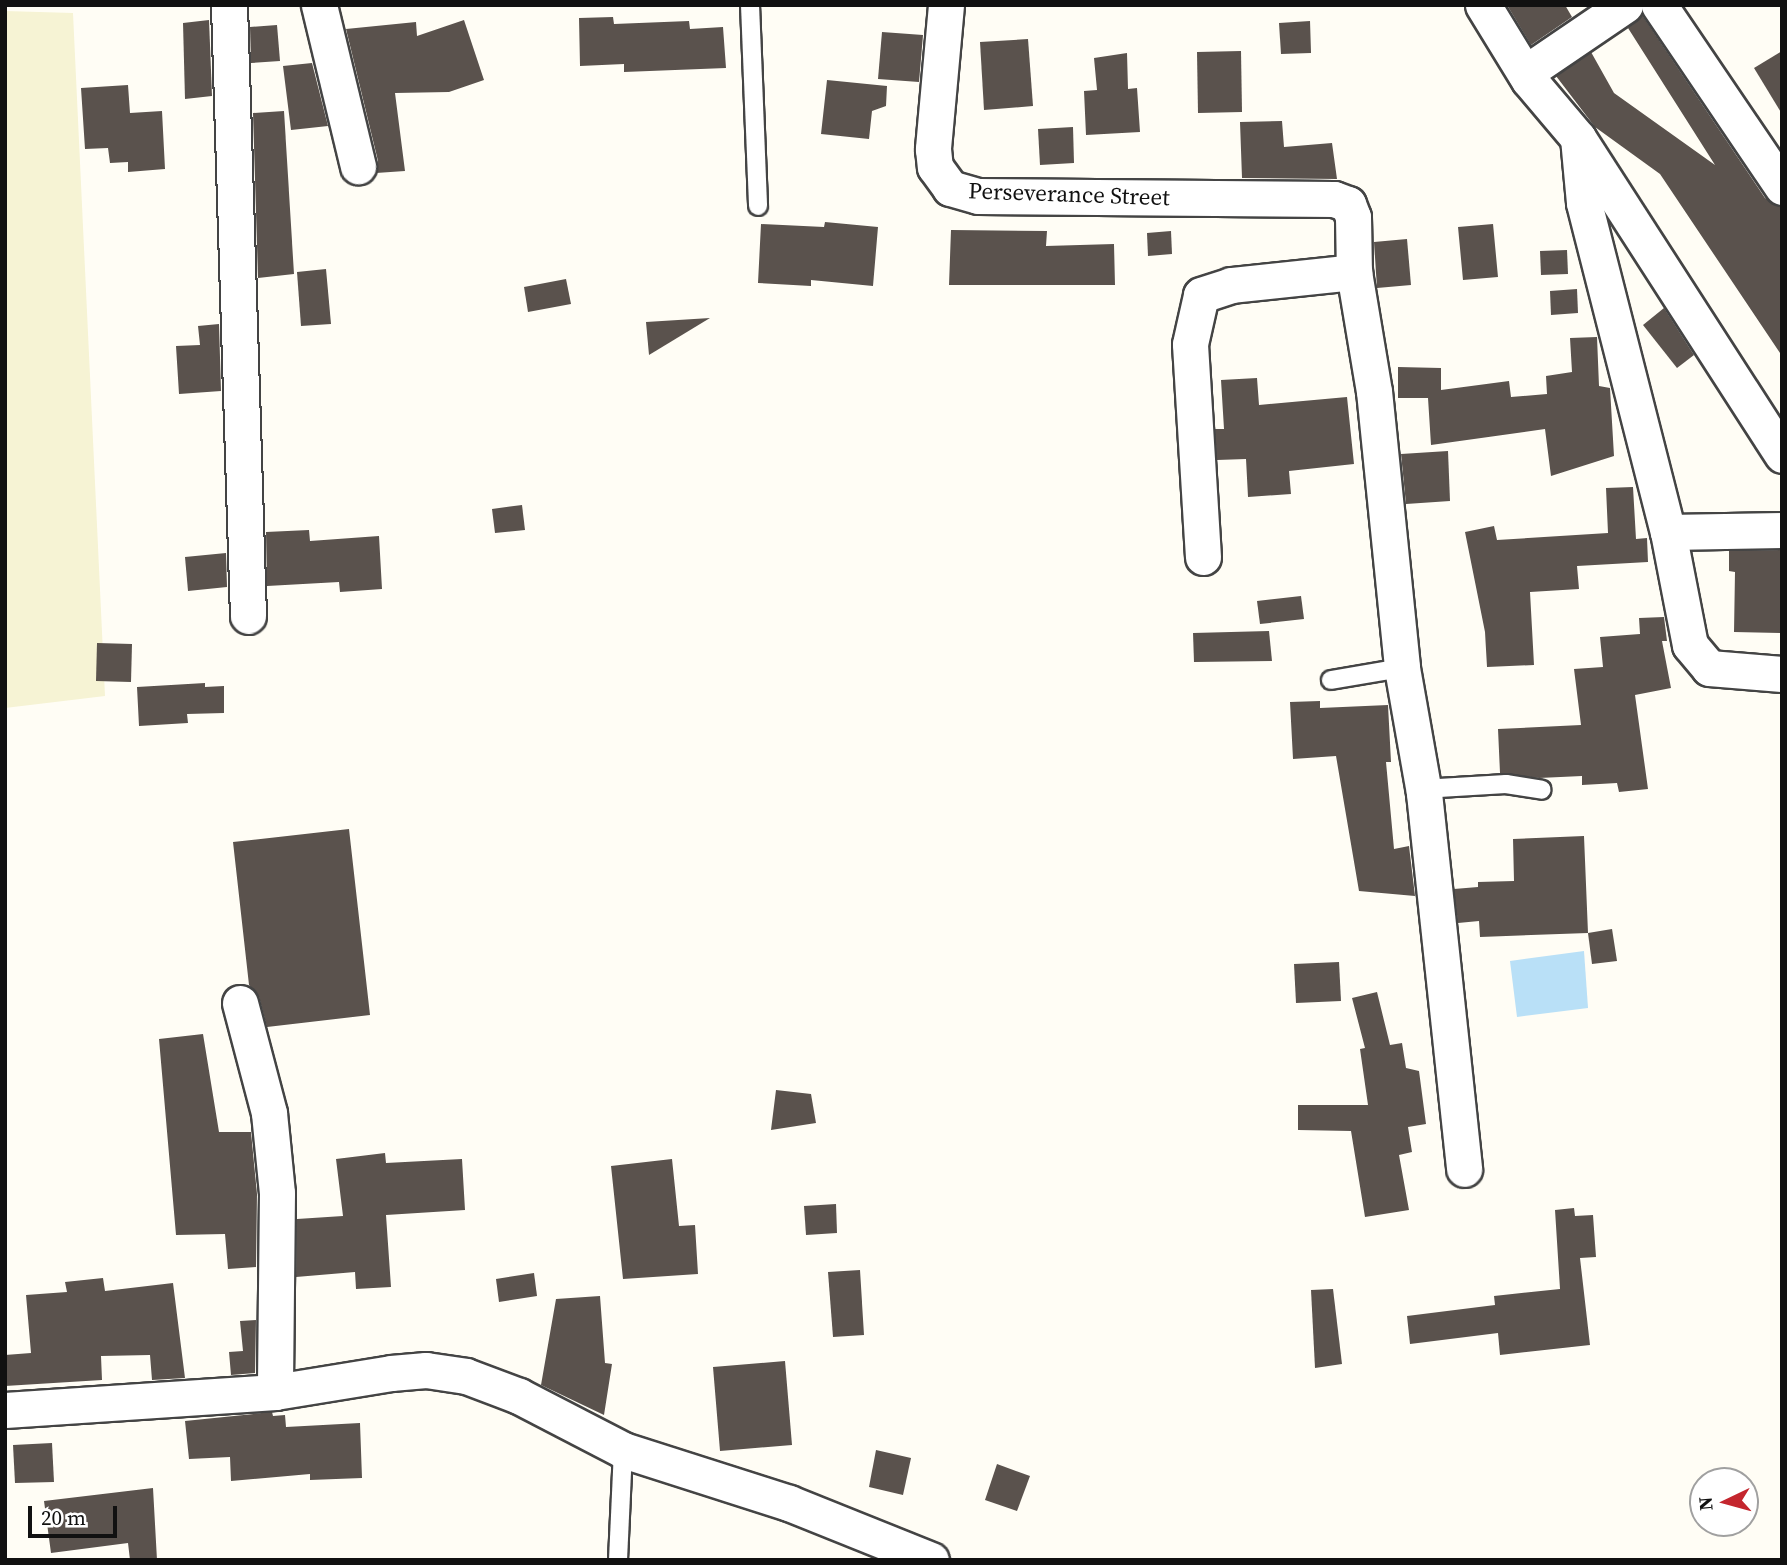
<!DOCTYPE html>
<style>
body{margin:0}
#map{position:relative;width:1787px;height:1565px;overflow:hidden;background:#fffdf5;font-family:"Source Serif 4",serif}
div>[style]{position:absolute}
.farmland>*{inset:0;background:#f6f3d4}
.water>*{inset:0;background:#b9e0f7}
.building>*{inset:0;background:#5a524d}
.roads{filter:drop-shadow(2px 0 #444) drop-shadow(-2px 0 #444) drop-shadow(0 2px #444) drop-shadow(0 -2px #444)}
.lane>*{height:18px;margin:-9px;padding:0 9px;transform-origin:9px;border-radius:9px;background:#fff}
.street>*{height:35px;margin:-17.5px;padding:0 17.5px;transform-origin:17.5px;border-radius:17.5px;background:#fff}
span{translate:-50% -50%;white-space:nowrap;text-align:center;line-height:1.15;-webkit-text-stroke:7px #fff;paint-order:stroke}
.street-label{font-size:23px;color:#111}
.frame{position:absolute;inset:0;border:7px solid #111;pointer-events:none}
.north{position:absolute;left:1689px;top:1467px;width:70px;height:70px;box-sizing:border-box;background:#fff;border:2px solid #a0a0a0;border-radius:50%;rotate:265deg;font-size:19px;font-weight:700;line-height:28px;text-align:center;color:#111}
.north::after{content:'';display:block;margin:auto;width:24px;height:32px;background:#c4262e;clip-path:polygon(50% 0,100% 100%,50% 72%,0 100%)}
.scale{position:absolute;left:28px;top:1506px;width:89px;height:32px;box-sizing:border-box;border:4px solid #111;border-top:0;padding-left:9px;font-size:21px;line-height:24px;white-space:nowrap;color:#111;-webkit-text-stroke:5px #fff;paint-order:stroke}
</style>
<div id="map">
<div class="farmland">
<i style="clip-path:polygon(5px 11px,73px 13px,105px 696px,5px 708px)"></i>
</div>
<div class="water">
<i style="clip-path:polygon(1584px 951px,1588px 1008px,1517px 1017px,1510px 961px)"></i>
</div>
<div class="building">
<i style="clip-path:polygon(1507px 5px,1565px 5px,1572px 17px,1531px 45px)"></i>
<i style="clip-path:polygon(1642px 15px,1765px 198px,1782px 207px,1782px 356px,1660px 174px,1595px 127px,1556px 76px,1591px 52px,1614px 93px,1715px 165px,1628px 28px)"></i>
<i style="clip-path:polygon(613px 17px,614px 24px,689px 21px,690px 29px,723px 27px,726px 68px,624px 72px,624px 64px,580px 66px,579px 18px)"></i>
<i style="clip-path:polygon(209px 20px,212px 96px,185px 99px,183px 23px)"></i>
<i style="clip-path:polygon(464px 20px,484px 80px,449px 92px,395px 93px,405px 171px,376px 173px,378px 161px,346px 29px,416px 22px,417px 36px)"></i>
<i style="clip-path:polygon(1310px 21px,1311px 53px,1281px 54px,1279px 23px)"></i>
<i style="clip-path:polygon(277px 25px,280px 61px,251px 63px,250px 27px)"></i>
<i style="clip-path:polygon(882px 32px,923px 35px,919px 82px,878px 79px)"></i>
<i style="clip-path:polygon(1028px 39px,1033px 106px,984px 110px,980px 42px)"></i>
<i style="clip-path:polygon(1241px 51px,1242px 112px,1198px 113px,1197px 52px)"></i>
<i style="clip-path:polygon(1782px 51px,1782px 114px,1754px 68px)"></i>
<i style="clip-path:polygon(1127px 53px,1128px 89px,1137px 88px,1140px 132px,1086px 135px,1084px 91px,1097px 90px,1094px 58px)"></i>
<i style="clip-path:polygon(312px 63px,328px 126px,291px 130px,283px 66px)"></i>
<i style="clip-path:polygon(827px 80px,887px 86px,886px 106px,872px 111px,869px 139px,821px 134px)"></i>
<i style="clip-path:polygon(128px 85px,130px 113px,162px 111px,165px 169px,128px 172px,128px 162px,110px 163px,108px 148px,85px 149px,81px 88px)"></i>
<i style="clip-path:polygon(284px 111px,294px 274px,258px 278px,253px 113px)"></i>
<i style="clip-path:polygon(1282px 121px,1284px 147px,1332px 143px,1337px 179px,1242px 178px,1240px 122px)"></i>
<i style="clip-path:polygon(1073px 127px,1074px 163px,1040px 165px,1038px 129px)"></i>
<i style="clip-path:polygon(825px 222px,878px 227px,873px 286px,811px 280px,811px 286px,758px 283px,761px 224px,824px 227px)"></i>
<i style="clip-path:polygon(1493px 224px,1498px 277px,1463px 280px,1458px 227px)"></i>
<i style="clip-path:polygon(951px 230px,1047px 231px,1046px 246px,1114px 244px,1115px 285px,949px 285px)"></i>
<i style="clip-path:polygon(1171px 231px,1172px 254px,1148px 256px,1147px 233px)"></i>
<i style="clip-path:polygon(1407px 239px,1411px 285px,1377px 288px,1374px 242px)"></i>
<i style="clip-path:polygon(1567px 250px,1568px 274px,1541px 275px,1540px 251px)"></i>
<i style="clip-path:polygon(326px 269px,331px 324px,301px 326px,297px 272px)"></i>
<i style="clip-path:polygon(566px 279px,571px 304px,528px 312px,524px 287px)"></i>
<i style="clip-path:polygon(1577px 289px,1578px 313px,1551px 315px,1550px 291px)"></i>
<i style="clip-path:polygon(1664px 308px,1694px 355px,1677px 368px,1643px 325px)"></i>
<i style="clip-path:polygon(710px 318px,649px 355px,646px 322px)"></i>
<i style="clip-path:polygon(219px 324px,221px 391px,179px 394px,176px 346px,200px 345px,198px 326px)"></i>
<i style="clip-path:polygon(1597px 337px,1599px 386px,1610px 388px,1614px 456px,1551px 476px,1545px 429px,1431px 445px,1428px 398px,1398px 398px,1398px 367px,1441px 368px,1441px 390px,1509px 381px,1511px 397px,1547px 394px,1546px 376px,1572px 372px,1570px 338px)"></i>
<i style="clip-path:polygon(1257px 378px,1259px 405px,1347px 397px,1354px 464px,1289px 471px,1291px 494px,1248px 497px,1246px 459px,1217px 460px,1215px 429px,1224px 429px,1221px 380px)"></i>
<i style="clip-path:polygon(1448px 451px,1450px 501px,1406px 504px,1401px 454px)"></i>
<i style="clip-path:polygon(1633px 487px,1636px 539px,1647px 538px,1648px 562px,1577px 566px,1579px 589px,1530px 592px,1534px 665px,1487px 667px,1485px 632px,1465px 532px,1494px 526px,1497px 540px,1608px 533px,1606px 488px)"></i>
<i style="clip-path:polygon(522px 505px,525px 530px,495px 533px,492px 509px)"></i>
<i style="clip-path:polygon(309px 530px,310px 541px,379px 536px,382px 589px,340px 592px,339px 582px,267px 586px,266px 532px)"></i>
<i style="clip-path:polygon(1782px 550px,1782px 633px,1734px 632px,1735px 572px,1729px 571px,1729px 551px)"></i>
<i style="clip-path:polygon(226px 553px,227px 587px,188px 591px,185px 557px)"></i>
<i style="clip-path:polygon(1301px 596px,1304px 619px,1260px 624px,1257px 601px)"></i>
<i style="clip-path:polygon(1664px 617px,1667px 641px,1662px 641px,1671px 688px,1635px 695px,1648px 789px,1619px 792px,1617px 783px,1582px 785px,1582px 776px,1539px 778px,1500px 773px,1498px 729px,1581px 725px,1574px 669px,1603px 667px,1600px 637px,1640px 634px,1639px 618px)"></i>
<i style="clip-path:polygon(1269px 631px,1272px 661px,1194px 662px,1193px 633px)"></i>
<i style="clip-path:polygon(97px 643px,132px 644px,131px 682px,96px 681px)"></i>
<i style="clip-path:polygon(205px 683px,205px 687px,224px 686px,224px 713px,187px 714px,188px 723px,139px 726px,137px 687px)"></i>
<i style="clip-path:polygon(1320px 701px,1320px 708px,1388px 705px,1391px 762px,1386px 762px,1394px 849px,1409px 846px,1415px 896px,1359px 891px,1336px 756px,1293px 759px,1290px 702px)"></i>
<i style="clip-path:polygon(349px 829px,370px 1015px,267px 1027px,259px 997px,249px 985px,233px 842px)"></i>
<i style="clip-path:polygon(1584px 836px,1588px 933px,1480px 937px,1479px 921px,1458px 923px,1454px 889px,1478px 887px,1478px 882px,1514px 881px,1513px 839px)"></i>
<i style="clip-path:polygon(1612px 929px,1617px 961px,1592px 964px,1588px 933px)"></i>
<i style="clip-path:polygon(1339px 962px,1341px 1001px,1296px 1003px,1294px 964px)"></i>
<i style="clip-path:polygon(1377px 992px,1390px 1045px,1402px 1043px,1406px 1068px,1419px 1071px,1426px 1124px,1408px 1127px,1412px 1152px,1399px 1155px,1409px 1210px,1365px 1217px,1351px 1131px,1298px 1130px,1298px 1105px,1368px 1105px,1360px 1049px,1365px 1048px,1352px 998px)"></i>
<i style="clip-path:polygon(203px 1034px,219px 1132px,251px 1132px,257px 1194px,256px 1267px,228px 1269px,225px 1234px,176px 1235px,159px 1039px)"></i>
<i style="clip-path:polygon(776px 1090px,811px 1094px,816px 1123px,771px 1130px)"></i>
<i style="clip-path:polygon(385px 1153px,386px 1163px,462px 1159px,465px 1210px,386px 1215px,391px 1287px,356px 1289px,355px 1272px,296px 1277px,297px 1219px,343px 1216px,336px 1159px)"></i>
<i style="clip-path:polygon(672px 1159px,679px 1226px,695px 1225px,698px 1274px,623px 1279px,611px 1166px)"></i>
<i style="clip-path:polygon(836px 1204px,837px 1233px,806px 1235px,804px 1206px)"></i>
<i style="clip-path:polygon(1574px 1208px,1575px 1216px,1593px 1215px,1596px 1257px,1580px 1258px,1590px 1345px,1500px 1355px,1498px 1333px,1410px 1344px,1407px 1316px,1495px 1305px,1494px 1296px,1560px 1289px,1555px 1210px)"></i>
<i style="clip-path:polygon(860px 1270px,864px 1335px,833px 1337px,828px 1272px)"></i>
<i style="clip-path:polygon(534px 1273px,537px 1296px,499px 1302px,496px 1279px)"></i>
<i style="clip-path:polygon(103px 1278px,105px 1291px,173px 1283px,185px 1378px,152px 1380px,150px 1355px,101px 1356px,102px 1380px,5px 1386px,5px 1355px,31px 1353px,26px 1295px,67px 1292px,65px 1282px)"></i>
<i style="clip-path:polygon(1333px 1289px,1342px 1364px,1315px 1368px,1311px 1290px)"></i>
<i style="clip-path:polygon(600px 1296px,605px 1363px,612px 1364px,604px 1415px,541px 1385px,556px 1299px)"></i>
<i style="clip-path:polygon(256px 1320px,255px 1373px,231px 1375px,229px 1352px,243px 1351px,240px 1321px)"></i>
<i style="clip-path:polygon(785px 1361px,792px 1445px,720px 1451px,713px 1367px)"></i>
<i style="clip-path:polygon(272px 1412px,273px 1416px,285px 1415px,286px 1427px,360px 1423px,362px 1478px,310px 1480px,310px 1474px,231px 1481px,230px 1457px,189px 1459px,185px 1421px)"></i>
<i style="clip-path:polygon(52px 1443px,54px 1482px,15px 1483px,13px 1445px)"></i>
<i style="clip-path:polygon(876px 1450px,911px 1458px,903px 1495px,869px 1487px)"></i>
<i style="clip-path:polygon(997px 1464px,1030px 1476px,1017px 1511px,985px 1500px)"></i>
<i style="clip-path:polygon(153px 1488px,157px 1560px,130px 1560px,128px 1543px,51px 1553px,44px 1501px)"></i>
</div>
<div class="roads">
<div class="lane">
<i style="left:750px;top:5px;width:201px;rotate:87.7deg"></i>
<i style="left:1331px;top:680px;width:72px;rotate:-9.6deg"></i>
<i style="left:1422px;top:789px;width:84px;rotate:-3.4deg"></i>
<i style="left:1506px;top:784px;width:36px;rotate:9deg"></i>
<i style="left:618px;top:1560px;width:110px;rotate:-87.4deg"></i>
</div>
<div class="street">
<i style="left:229px;top:5px;width:611px;rotate:88.22deg"></i>
<i style="left:319px;top:5px;width:166px;rotate:76.4deg"></i>
<i style="left:946px;top:5px;width:145px;rotate:95.2deg"></i>
<i style="left:933px;top:149px;width:18px;rotate:84deg"></i>
<i style="left:935px;top:167px;width:26px;rotate:54deg"></i>
<i style="left:950px;top:188px;width:29px;rotate:16deg"></i>
<i style="left:978px;top:196px;width:356px;rotate:0.5deg"></i>
<i style="left:1334px;top:199px;width:15px;rotate:20deg"></i>
<i style="left:1348px;top:204px;width:14px;rotate:69deg"></i>
<i style="left:1353px;top:217px;width:55px;rotate:89deg"></i>
<i style="left:1354px;top:272px;width:121px;rotate:80.5deg"></i>
<i style="left:1374px;top:391px;width:278px;rotate:84.2deg"></i>
<i style="left:1402px;top:668px;width:127px;rotate:80deg"></i>
<i style="left:1424px;top:793px;width:378px;rotate:83.9deg"></i>
<i style="left:1483px;top:5px;width:88px;rotate:58.5deg"></i>
<i style="left:1529px;top:80px;width:76px;rotate:49.8deg"></i>
<i style="left:1578px;top:138px;width:377px;rotate:57.2deg"></i>
<i style="left:1659px;top:5px;width:220px;rotate:55.9deg"></i>
<i style="left:1525px;top:73px;width:121px;rotate:-34.2deg"></i>
<i style="left:1578px;top:138px;width:65px;rotate:84.7deg"></i>
<i style="left:1584px;top:203px;width:340px;rotate:75.7deg"></i>
<i style="left:1668px;top:532px;width:115px;rotate:79deg"></i>
<i style="left:1690px;top:645px;width:30px;rotate:50deg"></i>
<i style="left:1709px;top:668px;width:73px;rotate:4.7deg"></i>
<i style="left:1668px;top:532px;width:114px;rotate:-1deg"></i>
<i style="left:1203px;top:557px;width:213px;rotate:-93.5deg"></i>
<i style="left:1190px;top:344px;width:50px;rotate:-77.3deg"></i>
<i style="left:1201px;top:295px;width:32px;rotate:-18deg"></i>
<i style="left:1231px;top:285px;width:124px;rotate:-6deg"></i>
<i style="left:240px;top:1003px;width:114px;rotate:75.2deg"></i>
<i style="left:269px;top:1113px;width:80px;rotate:84.3deg"></i>
<i style="left:277px;top:1193px;width:199px;rotate:90.6deg"></i>
<i style="left:5px;top:1410px;width:271px;rotate:-3.8deg"></i>
<i style="left:275px;top:1392px;width:118px;rotate:-9.3deg"></i>
<i style="left:391px;top:1373px;width:35px;rotate:-5deg"></i>
<i style="left:426px;top:1370px;width:40px;rotate:8.5deg"></i>
<i style="left:466px;top:1376px;width:57px;rotate:20.7deg"></i>
<i style="left:519px;top:1396px;width:117px;rotate:27.4deg"></i>
<i style="left:623px;top:1450px;width:174px;rotate:17.7deg"></i>
<i style="left:789px;top:1503px;width:153px;rotate:21.9deg"></i>
</div>
</div>
<div class="street-label">
<span style="left:1069px;top:194px;rotate:2deg">Perseverance Street</span>
</div>
<div class="frame"></div>
<div class="north">N</div>
<div class="scale">20 m</div>
</div>
